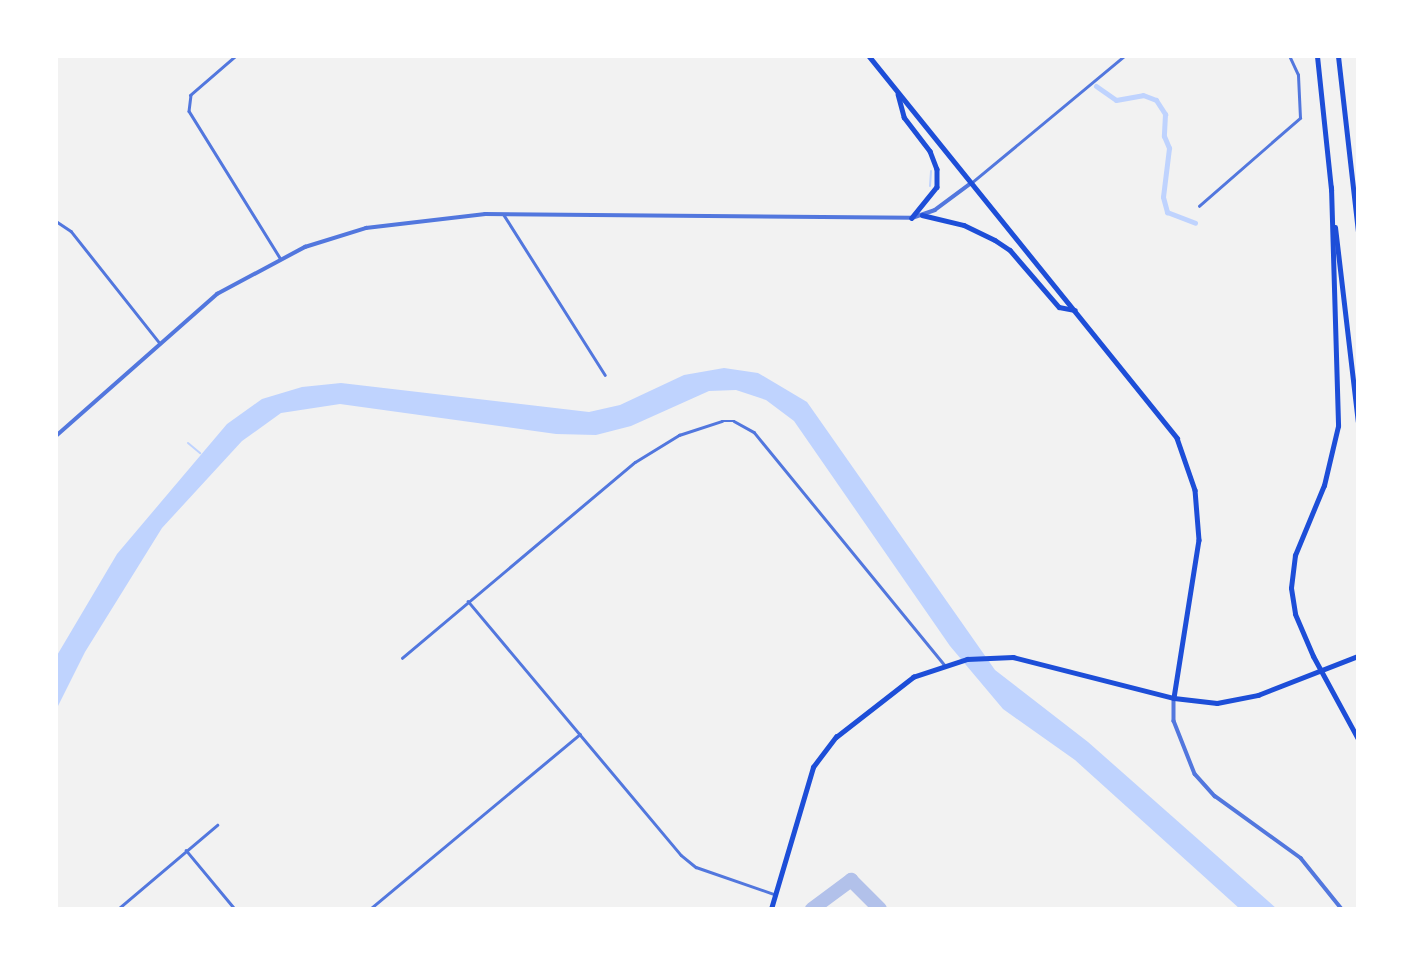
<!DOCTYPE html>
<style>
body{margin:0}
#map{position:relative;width:1414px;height:965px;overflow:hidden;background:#f2f2f2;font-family:Roboto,sans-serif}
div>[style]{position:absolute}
.water>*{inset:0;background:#bfd3fe}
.stream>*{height:2px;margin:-1px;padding:0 1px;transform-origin:1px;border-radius:1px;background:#bfd3fe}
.canal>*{height:5px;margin:-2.5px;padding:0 2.5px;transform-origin:2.5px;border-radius:2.5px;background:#bfd3fe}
.taxiway>*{height:14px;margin:-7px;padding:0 7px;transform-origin:7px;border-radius:7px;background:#b2c1ea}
.minor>*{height:2.5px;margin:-1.25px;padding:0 1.25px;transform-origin:1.25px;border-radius:1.25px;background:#5277de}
.tertiary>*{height:3.5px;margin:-1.75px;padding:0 1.75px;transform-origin:1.75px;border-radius:1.75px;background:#5277de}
.secondary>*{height:4.5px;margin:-2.25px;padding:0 2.25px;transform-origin:2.25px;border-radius:2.25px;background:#1d4ed8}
.motorway>*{height:5px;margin:-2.5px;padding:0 2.5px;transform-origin:2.5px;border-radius:2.5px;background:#1d4ed8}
span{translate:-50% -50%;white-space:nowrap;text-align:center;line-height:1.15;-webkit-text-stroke:5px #fff;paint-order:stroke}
.frame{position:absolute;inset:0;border:58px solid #fff;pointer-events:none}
</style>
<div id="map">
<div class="water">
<i style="clip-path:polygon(724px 368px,758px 373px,807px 402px,995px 670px,1088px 742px,1277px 909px,1240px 909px,1075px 760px,1003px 709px,950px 646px,794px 421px,766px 400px,736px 390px,709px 391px,631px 426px,596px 435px,556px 434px,340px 404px,281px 413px,242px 441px,162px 528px,85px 652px,56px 710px,56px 657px,117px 554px,227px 424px,262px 399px,302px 387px,341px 383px,589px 412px,620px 405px,684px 375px)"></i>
</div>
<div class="stream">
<i style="left:930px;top:186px;width:15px;rotate:-86deg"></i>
<i style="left:188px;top:443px;width:16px;rotate:40deg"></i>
</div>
<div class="canal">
<i style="left:1096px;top:86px;width:24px;rotate:35deg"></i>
<i style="left:1116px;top:100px;width:27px;rotate:-10deg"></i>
<i style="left:1143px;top:95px;width:14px;rotate:21deg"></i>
<i style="left:1156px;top:100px;width:17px;rotate:57deg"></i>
<i style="left:1165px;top:114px;width:22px;rotate:93deg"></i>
<i style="left:1164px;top:136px;width:13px;rotate:67deg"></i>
<i style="left:1169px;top:148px;width:49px;rotate:97deg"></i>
<i style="left:1163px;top:197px;width:16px;rotate:75deg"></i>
<i style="left:1167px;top:212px;width:30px;rotate:21deg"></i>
</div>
<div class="taxiway">
<i style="left:812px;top:909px;width:49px;rotate:-36.6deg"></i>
<i style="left:851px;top:880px;width:41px;rotate:45deg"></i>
</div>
<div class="minor">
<i style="left:236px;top:56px;width:60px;rotate:139.1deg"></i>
<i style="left:191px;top:95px;width:16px;rotate:97deg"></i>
<i style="left:189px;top:111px;width:173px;rotate:58.2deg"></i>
<i style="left:970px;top:184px;width:200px;rotate:-39.7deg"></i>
<i style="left:1199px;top:206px;width:134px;rotate:-41.1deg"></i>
<i style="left:1300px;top:118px;width:43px;rotate:-92.7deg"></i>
<i style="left:1298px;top:75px;width:21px;rotate:-115deg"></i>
<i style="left:504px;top:215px;width:189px;rotate:57.7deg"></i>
<i style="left:56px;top:221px;width:18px;rotate:34deg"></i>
<i style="left:71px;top:231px;width:142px;rotate:51.6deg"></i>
<i style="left:468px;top:601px;width:331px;rotate:50deg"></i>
<i style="left:681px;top:855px;width:19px;rotate:39deg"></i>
<i style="left:696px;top:867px;width:83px;rotate:19.1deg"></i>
<i style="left:402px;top:658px;width:304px;rotate:-40.1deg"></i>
<i style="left:635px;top:462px;width:52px;rotate:-31.5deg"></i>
<i style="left:679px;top:435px;width:45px;rotate:-18deg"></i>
<i style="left:722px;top:421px;width:12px"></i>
<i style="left:734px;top:421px;width:23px;rotate:29deg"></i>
<i style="left:754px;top:432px;width:300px;rotate:50.7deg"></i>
<i style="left:186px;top:850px;width:77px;rotate:50.3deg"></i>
<i style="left:118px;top:909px;width:130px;rotate:-40.3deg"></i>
<i style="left:370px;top:909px;width:273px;rotate:-39.8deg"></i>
</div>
<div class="tertiary">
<i style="left:56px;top:436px;width:215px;rotate:-41.4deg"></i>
<i style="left:217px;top:294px;width:100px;rotate:-28.1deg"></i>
<i style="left:305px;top:247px;width:64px;rotate:-17.3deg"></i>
<i style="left:366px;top:228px;width:120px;rotate:-6.7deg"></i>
<i style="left:485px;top:214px;width:427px;rotate:0.5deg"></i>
<i style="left:912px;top:218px;width:24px;rotate:-19deg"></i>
<i style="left:935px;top:210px;width:44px;rotate:-36.6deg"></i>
<i style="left:1174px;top:699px;width:22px;rotate:90deg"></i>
<i style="left:1174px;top:721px;width:57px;rotate:68.4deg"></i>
<i style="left:1195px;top:774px;width:30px;rotate:48deg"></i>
<i style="left:1215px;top:796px;width:106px;rotate:35.8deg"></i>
<i style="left:1301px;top:858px;width:65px;rotate:51.2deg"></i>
</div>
<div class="secondary">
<i style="left:869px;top:56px;width:491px;rotate:51.1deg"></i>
<i style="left:1177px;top:438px;width:55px;rotate:70.9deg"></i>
<i style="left:1195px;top:490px;width:50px;rotate:85.4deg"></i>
<i style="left:1199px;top:540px;width:160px;rotate:99deg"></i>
<i style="left:898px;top:94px;width:24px;rotate:75deg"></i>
<i style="left:904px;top:117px;width:43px;rotate:52.6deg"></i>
<i style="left:930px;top:151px;width:19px;rotate:69deg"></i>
<i style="left:937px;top:169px;width:18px;rotate:90deg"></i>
<i style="left:937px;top:187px;width:40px;rotate:129deg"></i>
<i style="left:922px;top:215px;width:43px;rotate:13.4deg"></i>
<i style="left:964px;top:225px;width:34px;rotate:26deg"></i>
<i style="left:995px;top:240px;width:18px;rotate:34deg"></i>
<i style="left:1010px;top:250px;width:75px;rotate:49.3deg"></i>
<i style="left:1059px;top:307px;width:16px;rotate:11deg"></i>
<i style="left:771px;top:909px;width:148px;rotate:-73.5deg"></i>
<i style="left:813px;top:767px;width:38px;rotate:-53deg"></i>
<i style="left:836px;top:737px;width:98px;rotate:-37.9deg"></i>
<i style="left:913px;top:677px;width:57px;rotate:-18.4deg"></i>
<i style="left:967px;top:659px;width:46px;rotate:-2.5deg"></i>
<i style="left:1013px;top:657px;width:166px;rotate:14.3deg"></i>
<i style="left:1174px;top:698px;width:43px;rotate:6.6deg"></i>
<i style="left:1217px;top:703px;width:42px;rotate:-11deg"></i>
<i style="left:1258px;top:695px;width:107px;rotate:-21.3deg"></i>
</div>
<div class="motorway">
<i style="left:1317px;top:56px;width:135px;rotate:84deg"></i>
<i style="left:1338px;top:56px;width:177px;rotate:83.5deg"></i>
<i style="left:1331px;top:187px;width:239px;rotate:88.3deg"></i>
<i style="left:1338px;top:426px;width:61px;rotate:103.3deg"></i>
<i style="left:1324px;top:485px;width:76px;rotate:112.5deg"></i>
<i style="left:1295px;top:555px;width:33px;rotate:97deg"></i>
<i style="left:1291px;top:588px;width:26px;rotate:81deg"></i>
<i style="left:1295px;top:614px;width:46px;rotate:66.8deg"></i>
<i style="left:1313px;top:656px;width:94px;rotate:61.5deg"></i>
<i style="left:1335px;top:227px;width:196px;rotate:83.3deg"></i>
</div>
<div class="frame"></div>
</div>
